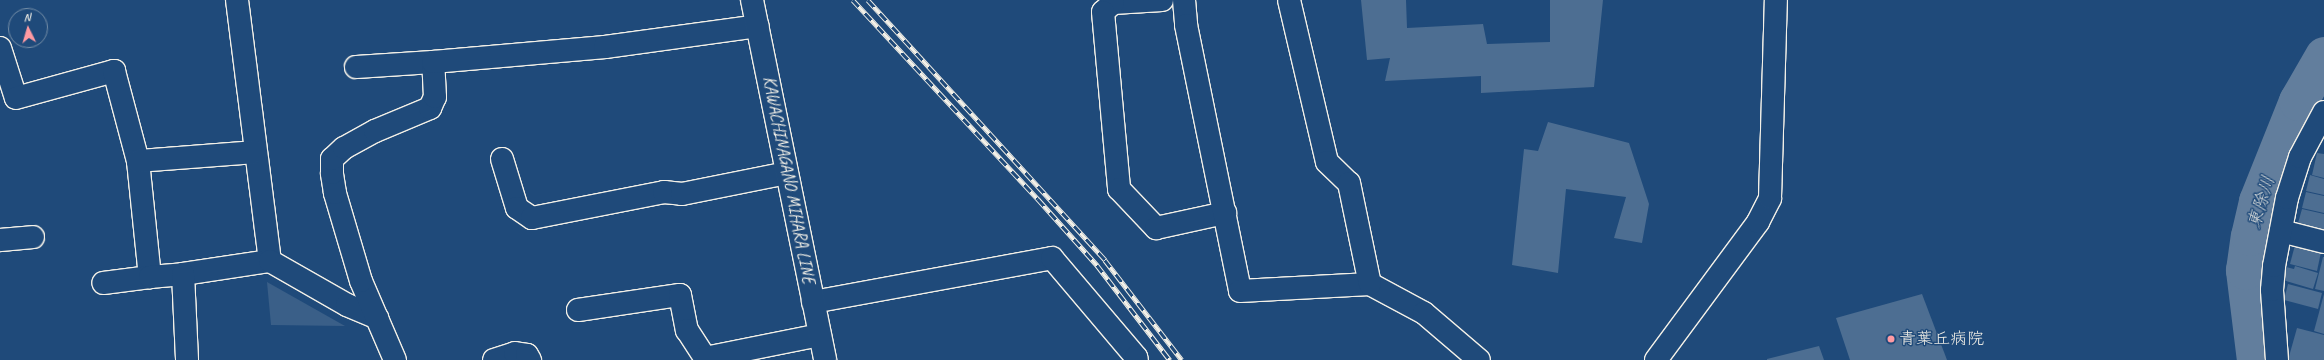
<!DOCTYPE html>
<meta charset="utf-8">
<style>
body{margin:0}
#map{position:relative;width:2324px;height:360px;overflow:hidden;background:#1f4a7a;font-family:Caveat,"Klee One",sans-serif}
div>[style]{position:absolute}
.green>*{inset:0;background:#3a5f88}
.river>*{height:39px;margin:-19.5px;padding:0 19.5px;transform-origin:19.5px;border-radius:19.5px;background:#627e9d}
.building>*{inset:0;background:#4d6e92}
.roads{filter:drop-shadow(1px 0 #f4f1e8) drop-shadow(-1px 0 #f4f1e8) drop-shadow(0 1px #f4f1e8) drop-shadow(0 -1px #f4f1e8)}
.minor>*{height:22px;margin:-11px;padding:0 11px;transform-origin:11px;border-radius:11px;background:#1f4a7a}
.major>*{height:22px;margin:-11px;padding:0 11px;transform-origin:11px;border-radius:11px;background:#1f4a7a}
.rail>*{height:4.5px;margin-top:-2.25px;transform-origin:0;background:repeating-linear-gradient(90deg,#1f4a7a 0 9px,#f4f1e8 0 18px);box-sizing:border-box;border-block:1px solid #f4f1e8}
.dots>*{width:11px;height:11px;translate:-50% -50%;box-sizing:border-box;border:2px solid #1f4a7a;border-radius:50%}
span{translate:-50% -50%;white-space:nowrap;text-align:center;line-height:1.15;-webkit-text-stroke:3px #1f4a7a;paint-order:stroke}
.street-label{font-size:17px;color:#f4f1e8}
.poi-label{font-size:17px;color:#f4f1e8}
.left{translate:0 -50%;text-align:left}
.water-label{font-size:18px;color:#dee0dd;font-style:italic}
.north{position:absolute;left:8px;top:8px;width:40px;height:40px;box-sizing:border-box;background:#1f4a7a;border:1px solid #748da6;border-radius:50%;rotate:355deg;font-size:11px;font-weight:700;line-height:16px;text-align:center;color:#f4f1e8}
.north::after{content:'';display:block;margin:auto;width:14px;height:18px;background:#ff9aa2;clip-path:polygon(50% 0,100% 100%,50% 72%,0 100%)}
</style>
<div id="map">
<div class="green">
<i style="clip-path:polygon(267px 282px,345px 326px,271px 325px)"></i>
</div>
<div class="river">
<i style="left:2256px;top:360px;width:91px;rotate:-97deg"></i>
<i style="left:2245px;top:270px;width:34px;rotate:-82deg"></i>
<i style="left:2250px;top:236px;width:36px;rotate:-77deg"></i>
<i style="left:2258px;top:201px;width:108px;rotate:-68.2deg"></i>
<i style="left:2298px;top:101px;width:52px;rotate:-60deg"></i>
</div>
<div class="building">
<i style="clip-path:polygon(1361px 0,1406px 0,1407px 28px,1483px 24px,1487px 44px,1550px 42px,1550px 0,1603px 0,1594px 87px,1481px 93px,1481px 76px,1385px 81px,1390px 58px,1367px 60px)"></i>
<i style="clip-path:polygon(1548px 122px,1629px 143px,1649px 204px,1642px 243px,1614px 238px,1626px 197px,1566px 189px,1558px 273px,1512px 265px,1524px 149px,1538px 151px)"></i>
<i style="clip-path:polygon(2317px 153px,2324px 154px,2324px 178px,2312px 175px)"></i>
<i style="clip-path:polygon(2310px 175px,2324px 179px,2324px 195px,2306px 191px)"></i>
<i style="clip-path:polygon(2306px 192px,2324px 196px,2324px 213px,2302px 208px)"></i>
<i style="clip-path:polygon(2302px 209px,2324px 214px,2324px 233px,2301px 227px,2302px 223px,2298px 223px)"></i>
<i style="clip-path:polygon(2295px 245px,2321px 252px,2317px 271px,2290px 264px)"></i>
<i style="clip-path:polygon(2323px 257px,2324px 257px,2324px 291px,2315px 289px)"></i>
<i style="clip-path:polygon(2295px 266px,2318px 273px,2313px 289px,2283px 280px,2286px 267px,2294px 269px)"></i>
<i style="clip-path:polygon(2288px 284px,2322px 293px,2318px 309px,2284px 300px)"></i>
<i style="clip-path:polygon(1922px 294px,1947px 360px,1850px 360px,1836px 318px)"></i>
<i style="clip-path:polygon(2324px 294px,2324px 334px,2314px 331px)"></i>
<i style="clip-path:polygon(2297px 328px,2324px 335px,2324px 360px,2288px 360px)"></i>
<i style="clip-path:polygon(1819px 346px,1824px 360px,1767px 360px,1767px 359px)"></i>
</div>
<div class="roads">
<div class="minor">
<i style="left:237px;top:0;width:263px;rotate:82.8deg"></i>
<i style="left:1162px;top:0;width:49px;rotate:176.5deg"></i>
<i style="left:1113px;top:3px;width:13px;rotate:138deg"></i>
<i style="left:1103px;top:12px;width:178px;rotate:84.8deg"></i>
<i style="left:1119px;top:189px;width:54px;rotate:46.5deg"></i>
<i style="left:1156px;top:228px;width:71px;rotate:-12.3deg"></i>
<i style="left:1184px;top:0;width:25px;rotate:85deg"></i>
<i style="left:1186px;top:25px;width:271px;rotate:78.5deg"></i>
<i style="left:1240px;top:291px;width:130px;rotate:-3.1deg"></i>
<i style="left:1370px;top:284px;width:61px;rotate:28.2deg"></i>
<i style="left:1424px;top:313px;width:72px;rotate:40.5deg"></i>
<i style="left:1289px;top:0;width:166px;rotate:76.8deg"></i>
<i style="left:1327px;top:162px;width:30px;rotate:44deg"></i>
<i style="left:1349px;top:183px;width:103px;rotate:78.3deg"></i>
<i style="left:0;top:48px;width:52px;rotate:72.3deg"></i>
<i style="left:16px;top:98px;width:102px;rotate:-15.4deg"></i>
<i style="left:114px;top:71px;width:93px;rotate:75.1deg"></i>
<i style="left:138px;top:161px;width:117px;rotate:84.1deg"></i>
<i style="left:150px;top:277px;width:47px;rotate:172.7deg"></i>
<i style="left:356px;top:67px;width:77px;rotate:-3.7deg"></i>
<i style="left:502px;top:159px;width:51px;rotate:73deg"></i>
<i style="left:517px;top:208px;width:18px;rotate:34deg"></i>
<i style="left:532px;top:218px;width:135px;rotate:-11.1deg"></i>
<i style="left:664px;top:192px;width:18px;rotate:6deg"></i>
<i style="left:682px;top:194px;width:107px;rotate:-11.3deg"></i>
<i style="left:138px;top:161px;width:117px;rotate:-4.4deg"></i>
<i style="left:2281px;top:231px;width:44px;rotate:14.3deg"></i>
<i style="left:0;top:240px;width:33px;rotate:-5deg"></i>
<i style="left:183px;top:274px;width:88px;rotate:-8.5deg"></i>
<i style="left:270px;top:261px;width:89px;rotate:29.7deg"></i>
<i style="left:347px;top:305px;width:33px;rotate:23deg"></i>
<i style="left:150px;top:277px;width:33px;rotate:-5deg"></i>
<i style="left:183px;top:274px;width:86px;rotate:87.3deg"></i>
<i style="left:813px;top:302px;width:243px;rotate:-10.4deg"></i>
<i style="left:1052px;top:258px;width:130px;rotate:49.7deg"></i>
<i style="left:1136px;top:357px;width:3px;rotate:72deg"></i>
<i style="left:578px;top:310px;width:103px;rotate:-8.4deg"></i>
<i style="left:680px;top:295px;width:36px;rotate:79deg"></i>
<i style="left:687px;top:330px;width:33px;rotate:57deg"></i>
<i style="left:705px;top:358px;width:117px;rotate:-11.3deg"></i>
<i style="left:395px;top:360px;width:86px;rotate:-113.3deg"></i>
<i style="left:361px;top:281px;width:92px;rotate:-106.5deg"></i>
<i style="left:335px;top:193px;width:20px;rotate:-99deg"></i>
<i style="left:332px;top:173px;width:14px;rotate:-90deg"></i>
<i style="left:332px;top:159px;width:16px;rotate:-43deg"></i>
<i style="left:344px;top:148px;width:35px;rotate:-29deg"></i>
<i style="left:375px;top:131px;width:60px;rotate:-22.7deg"></i>
<i style="left:430px;top:108px;width:12px;rotate:-66deg"></i>
<i style="left:435px;top:97px;width:35px;rotate:-93deg"></i>
<i style="left:433px;top:62px;width:173px;rotate:-5deg"></i>
<i style="left:605px;top:47px;width:154px;rotate:-7.8deg"></i>
<i style="left:494px;top:360px;width:22px;rotate:-18deg"></i>
<i style="left:515px;top:353px;width:12px;rotate:9deg"></i>
<i style="left:527px;top:355px;width:6px;rotate:59deg"></i>
<i style="left:1656px;top:360px;width:172px;rotate:-53.5deg"></i>
<i style="left:1758px;top:222px;width:27px;rotate:-63deg"></i>
<i style="left:1770px;top:198px;width:198px;rotate:-88.3deg"></i>
<i style="left:2277px;top:360px;width:70px;rotate:-94.1deg"></i>
<i style="left:2272px;top:290px;width:24px;rotate:-85deg"></i>
<i style="left:2274px;top:266px;width:69px;rotate:-79.2deg"></i>
<i style="left:2287px;top:198px;width:43px;rotate:-72.4deg"></i>
<i style="left:2300px;top:157px;width:51px;rotate:-61.9deg"></i>
</div>
<div class="major">
<i style="left:752px;top:0;width:367px;rotate:78.5deg"></i>
</div>
</div>
<div class="rail">
<i style="left:853px;top:0;width:272px;rotate:47.1deg"></i>
<i style="left:1038px;top:199px;width:89px;rotate:48.2deg"></i>
<i style="left:1097px;top:265px;width:120px;rotate:52.5deg"></i>
<i style="left:868px;top:0;width:352px;rotate:47.6deg"></i>
<i style="left:1105px;top:260px;width:126px;rotate:52.4deg"></i>
</div>
<div class="dots">
<i style="left:1891px;top:339px;background:#ff9aa2"></i>
</div>
<div class="street-label">
<span style="left:789px;top:180px;rotate:79deg">KAWACHINAGANO MIHARA LINE</span>
</div>
<div class="poi-label">
<span class="left" style="left:1899px;top:339px">青葉丘病院</span>
</div>
<div class="water-label">
<span style="left:2261px;top:202px;rotate:-73deg">東除川</span>
</div>
<div class="north">N</div>
</div>
